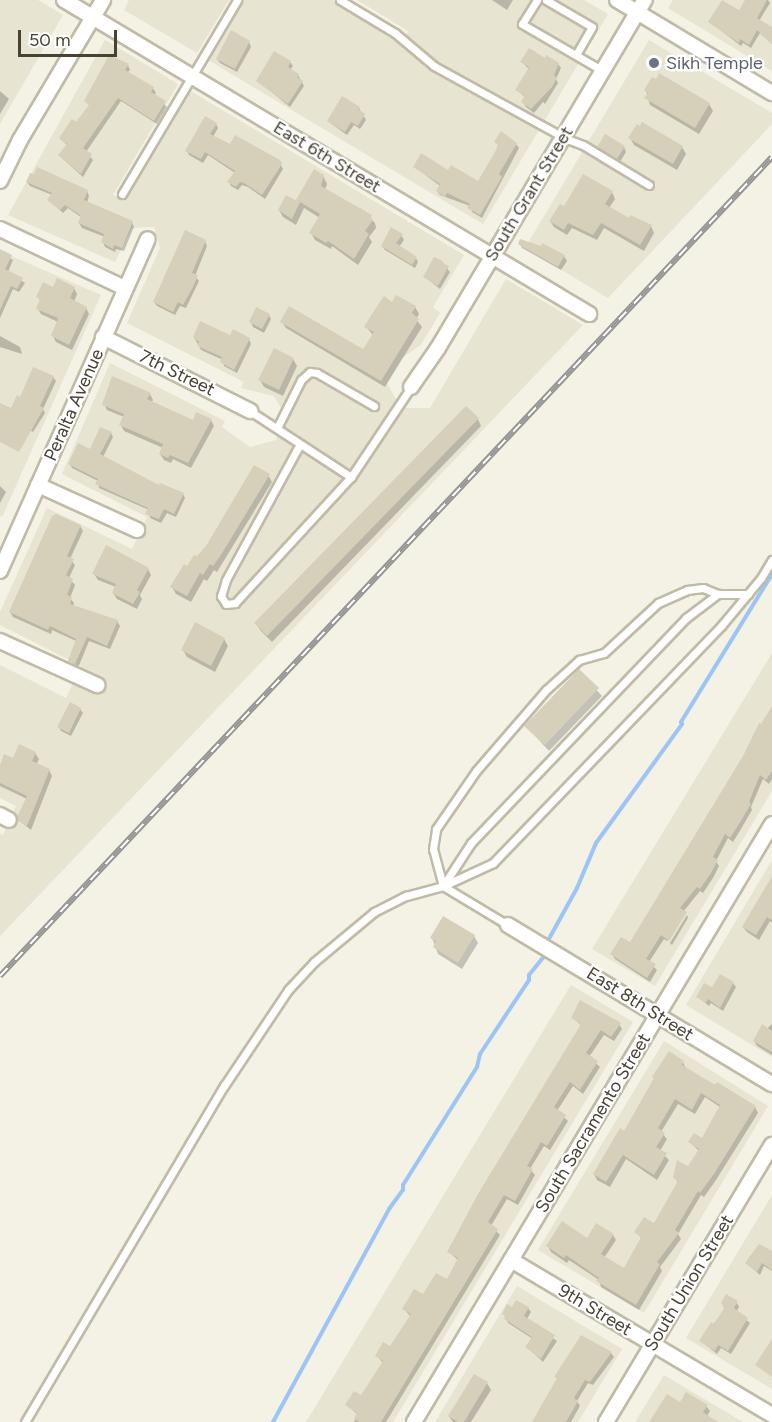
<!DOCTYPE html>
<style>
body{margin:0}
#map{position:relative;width:772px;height:1422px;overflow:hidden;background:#f4f1e5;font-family:Figtree,sans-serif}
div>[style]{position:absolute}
.residential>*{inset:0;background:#e8e4d2}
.shadow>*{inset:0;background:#0003}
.stream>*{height:4px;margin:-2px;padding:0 2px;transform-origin:2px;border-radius:2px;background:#9cc4f6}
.building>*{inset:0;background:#d6cfb9}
.roads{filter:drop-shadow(2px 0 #c0bba7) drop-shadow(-2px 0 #c0bba7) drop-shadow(0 2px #c0bba7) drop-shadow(0 -2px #c0bba7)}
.lane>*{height:7px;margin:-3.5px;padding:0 3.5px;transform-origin:3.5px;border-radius:3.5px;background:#fff}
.street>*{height:14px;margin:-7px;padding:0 7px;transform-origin:7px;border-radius:7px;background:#fff}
.rail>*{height:6px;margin-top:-3px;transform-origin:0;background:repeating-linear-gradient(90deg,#fff 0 11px,#959595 0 22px);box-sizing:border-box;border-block:2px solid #959595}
.dots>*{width:16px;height:16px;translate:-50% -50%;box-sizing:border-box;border:3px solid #fff;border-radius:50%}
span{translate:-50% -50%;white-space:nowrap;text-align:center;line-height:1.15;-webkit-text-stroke:4.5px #fff;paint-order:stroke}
.worship-label{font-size:18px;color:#5b616d}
.left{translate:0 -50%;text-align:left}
.street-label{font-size:18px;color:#474234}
.scale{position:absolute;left:18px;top:30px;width:99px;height:27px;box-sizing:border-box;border:3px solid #474234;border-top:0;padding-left:8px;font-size:18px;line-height:21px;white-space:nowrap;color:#474234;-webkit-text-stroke:4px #fff;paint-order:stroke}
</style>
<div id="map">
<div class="residential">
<i style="clip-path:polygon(0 0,38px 0,63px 15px,0 124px)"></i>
<i style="clip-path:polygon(129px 0,229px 0,197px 53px,124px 10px)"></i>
<i style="clip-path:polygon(244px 0,333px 0,403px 42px,408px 31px,357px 0,584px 0,608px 14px,483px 224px,208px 60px)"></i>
<i style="clip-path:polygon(673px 0,772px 0,772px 71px,668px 8px)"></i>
<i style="clip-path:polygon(105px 40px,178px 84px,113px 195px,125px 200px,189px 90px,464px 255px,433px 307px,440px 313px,421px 345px,402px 358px,387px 383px,401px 408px,430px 408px,506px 279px,583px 325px,0 936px,0 834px,3px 835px,16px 806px,0 798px,0 665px,66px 698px,81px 666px,0 625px,0 612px,47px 508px,132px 549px,147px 517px,62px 474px,110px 363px,225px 421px,222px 427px,250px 447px,276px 440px,285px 416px,274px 396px,241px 388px,244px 382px,127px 323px,160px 248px,154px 227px,132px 228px,115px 262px,8px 215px)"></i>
<i style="clip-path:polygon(649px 40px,772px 113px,772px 124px,608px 298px,525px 248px)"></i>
<i style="clip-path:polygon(0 251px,101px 295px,2px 517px,0 516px)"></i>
<i style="clip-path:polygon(772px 653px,772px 791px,655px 986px,592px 949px)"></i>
<i style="clip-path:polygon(772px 860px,772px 1057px,686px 1005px)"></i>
<i style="clip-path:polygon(571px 985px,633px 1022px,393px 1422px,306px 1422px)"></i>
<i style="clip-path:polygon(664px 1041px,768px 1106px,644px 1313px,538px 1250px)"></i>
<i style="clip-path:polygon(772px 1195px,772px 1389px,686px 1338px)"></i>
<i style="clip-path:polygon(517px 1286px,622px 1349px,578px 1422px,435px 1422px)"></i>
<i style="clip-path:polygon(664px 1375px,743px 1422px,635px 1422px)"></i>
</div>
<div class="shadow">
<i style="clip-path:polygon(492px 0,513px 0,507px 10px)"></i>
<i style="clip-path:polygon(747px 0,768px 0,770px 3px,759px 21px,772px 29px,772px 44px,760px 33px,751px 48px,743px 43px,741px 46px,710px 22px,740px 12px)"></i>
<i style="clip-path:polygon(249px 42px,251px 47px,237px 72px,220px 63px,217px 59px)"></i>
<i style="clip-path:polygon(546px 61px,558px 64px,561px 68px,556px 79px,558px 83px,545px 104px,543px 102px,534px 113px,526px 107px,523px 102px,526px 98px,517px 90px,529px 69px,522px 62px)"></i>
<i style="clip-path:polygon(290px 62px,293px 66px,290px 70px,298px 75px,304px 86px,290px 107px,258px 81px)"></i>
<i style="clip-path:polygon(128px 65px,130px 70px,127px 73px,153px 88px,156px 93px,154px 95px,167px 107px,157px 124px,121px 101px,86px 152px,93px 160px,83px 177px,63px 159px,60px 155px,67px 145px,60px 138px,76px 125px,90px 106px,86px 101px)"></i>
<i style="clip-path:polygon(646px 90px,709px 104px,713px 111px,699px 134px,650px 105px)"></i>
<i style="clip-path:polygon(0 91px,9px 99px,0 114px)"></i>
<i style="clip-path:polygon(343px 98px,359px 108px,366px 120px,360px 129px,354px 125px,347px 135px,329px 122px)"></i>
<i style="clip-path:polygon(216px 124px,218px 128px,213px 137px,231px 146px,279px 161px,283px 169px,265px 199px,248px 187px,242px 185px,238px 190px,231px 186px,229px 182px,235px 173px,208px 155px,203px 163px,189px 155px,187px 151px)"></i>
<i style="clip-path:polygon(630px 138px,682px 147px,686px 154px,677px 170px,634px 145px)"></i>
<i style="clip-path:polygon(496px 142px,516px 144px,519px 148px,482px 218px,472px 212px,470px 206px,440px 195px,437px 191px,440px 186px,415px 167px,449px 172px,479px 183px,499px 146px)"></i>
<i style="clip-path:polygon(599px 147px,624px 147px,626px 152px,620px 162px)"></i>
<i style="clip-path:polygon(323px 176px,327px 184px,325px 190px,358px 211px,360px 208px,375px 223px,376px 228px,369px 237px,372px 242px,358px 265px,332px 246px,331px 249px,315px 240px,311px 233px,320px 218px,304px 208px,296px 225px,283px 217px,279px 210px,287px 197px,300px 204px,297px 200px)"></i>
<i style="clip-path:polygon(27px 182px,87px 191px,89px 196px,87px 203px,132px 222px,134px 227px,124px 251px,116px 249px,115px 252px,105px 247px,103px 242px,105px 237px,82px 228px,79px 223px,82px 218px,68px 208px,63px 213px,49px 200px,52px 195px,30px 186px)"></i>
<i style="clip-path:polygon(612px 192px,615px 199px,609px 208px,630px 220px,651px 226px,654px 233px,644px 251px,604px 228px,597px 240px,572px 228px,567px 235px,554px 227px,550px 221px,564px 208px)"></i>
<i style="clip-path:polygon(401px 235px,404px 240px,399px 247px,416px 258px,418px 262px,415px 268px,385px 250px,382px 246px)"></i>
<i style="clip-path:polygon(205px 241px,207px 246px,195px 276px,199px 281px,186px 308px,180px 306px,175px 315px,157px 306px,154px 302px)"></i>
<i style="clip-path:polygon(520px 244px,541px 248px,543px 245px,564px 256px,567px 261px,561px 270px,522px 248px)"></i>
<i style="clip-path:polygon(0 251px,13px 260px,8px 272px,25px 283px,19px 292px,13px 289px,0 318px)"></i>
<i style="clip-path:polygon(442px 262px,450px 272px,440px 289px,425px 277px)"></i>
<i style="clip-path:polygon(74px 288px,77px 294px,74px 302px,86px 308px,89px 314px,72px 350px,56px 342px,53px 336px,58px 322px,41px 314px,38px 309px,41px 301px,38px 297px,54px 289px)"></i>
<i style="clip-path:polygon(393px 304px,415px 307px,419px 314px,416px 319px,422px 327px,385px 387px,286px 328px,282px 322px,363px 351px,374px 336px,366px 327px)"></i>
<i style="clip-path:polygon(269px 315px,271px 319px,264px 333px,253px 327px,251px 322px)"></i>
<i style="clip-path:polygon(0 336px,20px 347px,22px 354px,0 347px)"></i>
<i style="clip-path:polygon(194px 337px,231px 337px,249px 339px,251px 344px,237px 373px,224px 366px,223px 360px,201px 350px)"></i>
<i style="clip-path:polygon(293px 359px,297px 366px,283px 396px,264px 387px,260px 380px)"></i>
<i style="clip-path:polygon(34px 369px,53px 377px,56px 381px,43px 409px,45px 413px,33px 432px,0 416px,0 404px,12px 409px,21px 399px)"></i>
<i style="clip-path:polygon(150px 394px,153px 400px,151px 403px,193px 422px,211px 420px,214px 426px,191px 468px,173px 459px,171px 463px,164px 460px,160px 454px,163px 448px,124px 431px,121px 425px,124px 417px,107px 410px,104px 404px)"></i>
<i style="clip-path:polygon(478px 419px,481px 426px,272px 642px,260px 630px,256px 623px)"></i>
<i style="clip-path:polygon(111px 433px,113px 437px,103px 457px,160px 487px,183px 494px,185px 498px,176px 517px,167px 513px,161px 523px,150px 518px,149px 510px,99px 488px,98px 481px,72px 468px,70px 464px)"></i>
<i style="clip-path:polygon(268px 475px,272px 482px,217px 572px,214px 570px,207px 581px,204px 579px,191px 602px,176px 594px,172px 587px)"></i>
<i style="clip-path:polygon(0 486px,6px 492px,0 503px)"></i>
<i style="clip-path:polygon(80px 526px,83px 531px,70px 559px,75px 565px,69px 578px,75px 585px,70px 598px,74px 603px,73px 607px,117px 621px,120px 626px,110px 649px,89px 641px,78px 668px,70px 661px,76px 641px,52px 630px,51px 634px,13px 617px,10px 612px)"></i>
<i style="clip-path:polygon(148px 569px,151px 575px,140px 595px,142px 599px,137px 609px,117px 599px,113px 593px,116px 587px,98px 580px,94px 574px)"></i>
<i style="clip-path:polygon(224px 639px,228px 646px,215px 672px,187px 657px,183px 650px)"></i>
<i style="clip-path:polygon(579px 671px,602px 696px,549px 751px,526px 726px)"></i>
<i style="clip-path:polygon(80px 709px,83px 713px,71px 736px,61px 731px,59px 727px)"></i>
<i style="clip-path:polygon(772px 709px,772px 779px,769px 784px,763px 779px,751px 807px,752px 810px,741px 829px,733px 842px,728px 838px,716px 861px,719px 866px,713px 878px,703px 893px,700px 891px,683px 912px,667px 941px,664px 939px,649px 962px,657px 970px,650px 982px,615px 959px,612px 954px,630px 944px)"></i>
<i style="clip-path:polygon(19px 746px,35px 753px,39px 759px,36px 765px,49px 770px,52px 776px,31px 830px,20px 821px,27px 799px,0 786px,0 772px,14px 760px)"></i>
<i style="clip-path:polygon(772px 889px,772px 923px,770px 921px,759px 940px,747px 932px,743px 927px)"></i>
<i style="clip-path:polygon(687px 915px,688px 918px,672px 945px,670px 943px)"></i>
<i style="clip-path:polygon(474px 936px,478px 943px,462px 969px,438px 954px,432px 938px)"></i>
<i style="clip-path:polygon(733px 983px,736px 987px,723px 1011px,711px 1003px,709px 1006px,698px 997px)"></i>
<i style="clip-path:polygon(573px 1018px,619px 1024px,622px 1029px,614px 1041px,604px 1035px,589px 1057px,600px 1067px,583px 1094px,573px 1086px,557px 1111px,568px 1121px,550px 1150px,544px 1146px,530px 1169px,535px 1175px,518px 1205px,507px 1199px,491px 1226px,500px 1235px,386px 1422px,354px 1422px,358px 1415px,347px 1405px,361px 1397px,383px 1363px,377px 1356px,391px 1348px,411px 1317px,404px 1309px,447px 1281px,459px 1261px,449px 1252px,582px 1026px)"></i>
<i style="clip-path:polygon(772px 1024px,772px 1055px,757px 1046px,754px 1041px)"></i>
<i style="clip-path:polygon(683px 1062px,686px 1069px,755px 1107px,758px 1113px,716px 1180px,704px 1197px,701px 1195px,678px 1234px,681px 1239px,660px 1267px,662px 1271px,639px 1310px,601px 1287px,599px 1280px,569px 1260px,567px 1263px,551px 1252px,548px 1246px,613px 1235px,616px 1240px,604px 1258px,624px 1270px,642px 1239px,636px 1232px,654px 1225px,678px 1183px,675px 1177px,689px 1168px,699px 1151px,690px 1142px,702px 1140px,720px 1107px,705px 1097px,695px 1114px,678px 1104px,661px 1132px,667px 1139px,660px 1151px,669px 1160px,657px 1180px,626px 1159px,610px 1187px,597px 1180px,594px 1174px,624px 1133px)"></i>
<i style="clip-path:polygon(772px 1253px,772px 1271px,764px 1266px,760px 1275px,746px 1263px,750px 1256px)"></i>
<i style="clip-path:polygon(722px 1303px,737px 1303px,739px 1307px,736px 1312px,750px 1323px,731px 1354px,721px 1348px,717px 1354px,701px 1341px,725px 1309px)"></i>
<i style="clip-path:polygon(528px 1308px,531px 1312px,527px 1319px,557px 1341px,543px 1362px,527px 1347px,533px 1339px,508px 1323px,504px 1314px,512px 1309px)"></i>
<i style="clip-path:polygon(581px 1337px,611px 1353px,614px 1357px,593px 1385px,588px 1383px,577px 1401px,580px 1406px,571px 1422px,533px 1422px,558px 1380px,556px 1377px)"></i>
<i style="clip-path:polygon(487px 1383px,491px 1390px,471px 1422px,453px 1422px,449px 1416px)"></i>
<i style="clip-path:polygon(680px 1404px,706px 1406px,710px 1411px,704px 1421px,652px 1422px)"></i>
</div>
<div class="stream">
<i style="left:273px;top:1422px;width:243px;rotate:-61.4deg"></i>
<i style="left:389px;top:1209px;width:24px;rotate:-54deg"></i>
<i style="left:403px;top:1190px;width:5px;rotate:-90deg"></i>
<i style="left:403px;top:1185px;width:139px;rotate:-57.9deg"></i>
<i style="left:477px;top:1067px;width:13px;rotate:-77deg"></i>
<i style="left:480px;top:1054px;width:89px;rotate:-56.5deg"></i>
<i style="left:529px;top:980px;width:5px;rotate:-90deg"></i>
<i style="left:529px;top:975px;width:27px;rotate:-51deg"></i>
<i style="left:546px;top:954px;width:8px;rotate:-97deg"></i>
<i style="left:545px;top:946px;width:66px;rotate:-61.1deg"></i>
<i style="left:577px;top:888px;width:49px;rotate:-67.1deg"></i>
<i style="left:596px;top:843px;width:147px;rotate:-54.1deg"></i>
<i style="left:682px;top:724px;width:2px;rotate:-117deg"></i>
<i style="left:681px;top:722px;width:174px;rotate:-58.4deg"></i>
</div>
<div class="building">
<i style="clip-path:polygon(722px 0,739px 10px,745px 0,767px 0,757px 18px,772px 27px,772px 44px,757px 30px,749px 45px,740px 39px,739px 43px,708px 22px)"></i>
<i style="clip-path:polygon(231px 30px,250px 41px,235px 69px,216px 59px)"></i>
<i style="clip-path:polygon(529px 48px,545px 58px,546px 55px,559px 63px,554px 75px,557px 78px,552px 87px,531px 109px,521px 102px,525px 96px,515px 90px,529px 67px,520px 62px)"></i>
<i style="clip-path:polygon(274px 51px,291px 61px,288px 67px,299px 74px,297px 77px,303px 81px,288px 104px,256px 81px)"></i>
<i style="clip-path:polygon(109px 55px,129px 64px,125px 70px,154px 87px,151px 92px,166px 101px,154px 121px,118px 98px,83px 148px,92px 154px,81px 174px,58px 155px,67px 144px,59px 138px,72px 119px,76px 122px,89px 105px,84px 101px)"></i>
<i style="clip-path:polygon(659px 73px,710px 103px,695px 128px,644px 98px,648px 93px,644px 90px,652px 77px,656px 79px)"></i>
<i style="clip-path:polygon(342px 96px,360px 107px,358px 109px,365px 114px,358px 126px,351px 122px,345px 132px,327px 121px)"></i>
<i style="clip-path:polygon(205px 116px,217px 123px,210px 134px,230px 144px,235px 135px,280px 160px,282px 164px,262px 195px,244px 183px,240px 182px,236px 187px,227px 182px,235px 171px,205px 152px,201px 159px,185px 151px)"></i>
<i style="clip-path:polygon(642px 122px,683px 146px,673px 164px,628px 138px,637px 124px,640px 126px)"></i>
<i style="clip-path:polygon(501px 131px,517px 143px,499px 174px,502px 177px,480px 215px,467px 208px,470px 204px,447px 193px,445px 197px,436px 191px,440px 184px,413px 167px,421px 153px,448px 170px,451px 165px,478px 181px,495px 152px,498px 145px,494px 142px)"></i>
<i style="clip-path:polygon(605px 134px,625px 146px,617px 159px,597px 147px)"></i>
<i style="clip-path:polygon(37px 167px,88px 190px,84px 200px,133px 221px,122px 248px,114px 245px,113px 249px,101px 242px,104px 234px,78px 223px,81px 216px,65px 205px,60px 210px,47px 200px,52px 193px,26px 182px,30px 173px,34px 174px)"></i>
<i style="clip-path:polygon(314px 169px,324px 175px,321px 186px,372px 215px,371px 218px,373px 220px,365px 231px,369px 234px,354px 259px,328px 241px,326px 243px,309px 233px,320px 214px,300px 202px,292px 219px,278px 210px,286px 195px,299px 202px,296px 200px)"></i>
<i style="clip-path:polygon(583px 174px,613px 191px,605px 204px,629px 218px,630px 215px,652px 225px,640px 245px,601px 223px,593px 235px,568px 223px,564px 230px,549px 221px,560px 204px,564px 206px)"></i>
<i style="clip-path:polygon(391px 227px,403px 234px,396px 243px,417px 257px,412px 265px,381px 246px)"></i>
<i style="clip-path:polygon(185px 230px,206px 240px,192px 273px,198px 275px,193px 287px,183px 305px,178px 302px,173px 312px,153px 302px)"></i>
<i style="clip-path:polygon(520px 239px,541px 246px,542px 243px,565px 255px,558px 267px,518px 244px)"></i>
<i style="clip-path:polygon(0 249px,12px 255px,5px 269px,23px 278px,17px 289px,11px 286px,0 310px)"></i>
<i style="clip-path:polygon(434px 257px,443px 261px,442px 263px,449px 266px,438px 286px,423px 277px)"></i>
<i style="clip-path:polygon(57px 278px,75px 287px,70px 298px,87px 307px,69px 345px,51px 336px,58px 318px,36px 309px,40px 299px,36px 297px,43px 282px,53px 287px)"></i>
<i style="clip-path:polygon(396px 295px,416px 306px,412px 313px,419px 319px,381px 381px,280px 322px,289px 306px,363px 349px,374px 332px,364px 327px,372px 314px,384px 296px,392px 302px)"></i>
<i style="clip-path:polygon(256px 307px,270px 314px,262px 329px,249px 322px)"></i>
<i style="clip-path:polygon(200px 321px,230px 335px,233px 329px,250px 338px,234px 370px,220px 362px,222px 357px,197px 346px,199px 342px,193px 337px)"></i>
<i style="clip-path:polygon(274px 348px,294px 358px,279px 390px,258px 380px)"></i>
<i style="clip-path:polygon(33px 367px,54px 376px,40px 406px,44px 408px,19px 452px,0 442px,0 403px,11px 408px,17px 395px,20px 397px)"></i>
<i style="clip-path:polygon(112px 376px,151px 393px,147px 399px,193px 420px,196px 412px,212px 419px,188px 463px,170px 455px,168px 458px,159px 454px,163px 444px,119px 425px,124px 414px,102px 405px)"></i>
<i style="clip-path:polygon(466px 406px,479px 418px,267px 636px,254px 623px)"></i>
<i style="clip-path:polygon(100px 427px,112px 432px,100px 454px,159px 485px,160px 483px,184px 493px,174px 514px,164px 509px,159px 519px,145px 514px,148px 508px,95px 484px,98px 479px,68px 464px,78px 443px,90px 449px)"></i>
<i style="clip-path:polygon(254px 465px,270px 474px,221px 555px,213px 566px,210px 564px,203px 575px,200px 573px,187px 596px,170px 587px,184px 564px,187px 566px,194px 555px,197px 556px,206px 546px)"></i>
<i style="clip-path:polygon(56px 514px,81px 525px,67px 556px,74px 559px,66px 575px,73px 579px,67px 595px,72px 597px,70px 604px,118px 620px,107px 646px,87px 637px,75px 664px,68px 661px,76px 639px,50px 626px,48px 630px,9px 612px,52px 516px)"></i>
<i style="clip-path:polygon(106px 545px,149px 568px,137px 590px,140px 592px,133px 604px,112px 593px,116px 584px,92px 574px)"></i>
<i style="clip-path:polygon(195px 622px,225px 638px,211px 666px,181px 650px)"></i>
<i style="clip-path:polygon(579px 669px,599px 688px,545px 745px,524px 726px)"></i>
<i style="clip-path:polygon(70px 702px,81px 708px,69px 733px,57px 727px)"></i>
<i style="clip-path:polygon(772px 706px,772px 771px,766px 780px,760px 775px,749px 802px,751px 804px,739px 824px,730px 838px,725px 834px,713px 857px,718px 860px,711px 873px,700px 889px,697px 887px,680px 908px,687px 912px,669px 941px,661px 935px,646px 959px,656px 964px,647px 978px,610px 954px,621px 937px,630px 942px,743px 756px,759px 723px,761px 724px)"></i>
<i style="clip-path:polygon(19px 744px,36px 752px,32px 761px,50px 769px,27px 826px,18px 821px,17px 817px,27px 796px,0 783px,0 765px,4px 754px,13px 758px)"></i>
<i style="clip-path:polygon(772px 876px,772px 920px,767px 917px,756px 935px,742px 927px)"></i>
<i style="clip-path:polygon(443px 916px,475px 935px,458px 963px,433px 947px,436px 941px,430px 938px)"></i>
<i style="clip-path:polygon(720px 974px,734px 982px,720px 1008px,708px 999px,706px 1003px,696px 997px,704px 983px,712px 987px)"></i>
<i style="clip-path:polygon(580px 1000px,621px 1023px,611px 1037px,601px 1030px,586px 1053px,598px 1061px,580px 1090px,570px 1082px,554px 1107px,566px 1115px,547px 1146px,541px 1142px,527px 1166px,533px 1169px,515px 1201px,504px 1195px,488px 1222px,498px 1229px,381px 1422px,360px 1422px,354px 1419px,357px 1413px,345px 1405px,354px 1391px,361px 1395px,383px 1361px,375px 1356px,383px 1342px,390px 1346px,411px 1314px,402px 1309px,414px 1289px,423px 1294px,436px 1273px,447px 1279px,458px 1258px,447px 1252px,478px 1194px,581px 1024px,571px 1018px)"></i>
<i style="clip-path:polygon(762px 1024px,772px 1031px,772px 1052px,753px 1041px)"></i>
<i style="clip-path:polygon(669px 1051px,684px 1061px,682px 1065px,715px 1085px,717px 1082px,756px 1106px,714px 1174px,700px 1193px,698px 1191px,675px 1230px,679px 1233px,657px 1262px,660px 1264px,636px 1305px,596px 1281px,599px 1278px,566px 1255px,564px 1258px,546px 1246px,562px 1221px,587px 1238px,596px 1223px,614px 1234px,601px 1254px,624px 1268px,641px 1237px,634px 1232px,644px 1217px,654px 1223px,678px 1181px,673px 1178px,677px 1160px,688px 1166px,699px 1149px,688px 1142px,694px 1133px,702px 1138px,720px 1105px,701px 1093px,692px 1110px,675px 1099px,658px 1128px,665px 1133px,656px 1147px,667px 1153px,654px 1175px,623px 1155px,606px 1182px,593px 1174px,620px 1128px,624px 1131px,654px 1078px,652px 1077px)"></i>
<i style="clip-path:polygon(759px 1244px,772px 1251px,772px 1270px,762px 1263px,757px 1272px,745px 1263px)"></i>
<i style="clip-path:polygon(726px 1294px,738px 1301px,734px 1308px,748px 1318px,728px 1351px,718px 1345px,715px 1351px,699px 1341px,711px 1322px,714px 1324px,725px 1307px,721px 1303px)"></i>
<i style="clip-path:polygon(516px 1300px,529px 1307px,524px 1316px,555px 1335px,541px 1359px,525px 1347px,532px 1337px,504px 1319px,505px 1316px,502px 1314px,507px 1304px,512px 1307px)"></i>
<i style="clip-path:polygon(581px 1335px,612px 1352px,590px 1382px,585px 1380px,574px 1398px,578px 1401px,566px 1422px,532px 1422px,557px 1378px,554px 1377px)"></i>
<i style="clip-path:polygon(772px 1339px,772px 1377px,755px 1365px)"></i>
<i style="clip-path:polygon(474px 1374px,488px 1382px,464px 1422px,458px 1422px,448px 1416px)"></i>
<i style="clip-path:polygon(686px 1392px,708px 1405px,703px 1412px,718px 1422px,649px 1422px,667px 1394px,680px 1402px)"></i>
</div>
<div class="roads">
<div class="lane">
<i style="left:340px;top:0;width:64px;rotate:31deg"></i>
<i style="left:395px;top:33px;width:51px;rotate:40.2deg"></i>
<i style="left:434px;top:66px;width:152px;rotate:28.8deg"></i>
<i style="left:567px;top:139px;width:17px;rotate:21deg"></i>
<i style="left:583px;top:145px;width:77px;rotate:31.2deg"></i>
<i style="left:537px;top:0;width:28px;rotate:122deg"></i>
<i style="left:522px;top:24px;width:94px;rotate:30.1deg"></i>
<i style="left:546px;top:0;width:53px;rotate:30.4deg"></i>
<i style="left:592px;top:27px;width:32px;rotate:120deg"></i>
<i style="left:122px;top:194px;width:226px;rotate:-59.3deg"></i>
<i style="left:250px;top:411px;width:121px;rotate:33.2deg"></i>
<i style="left:277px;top:428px;width:54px;rotate:-63.4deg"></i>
<i style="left:301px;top:380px;width:12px;rotate:-42deg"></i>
<i style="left:310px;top:372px;width:7px;rotate:8deg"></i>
<i style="left:317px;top:373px;width:66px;rotate:30.1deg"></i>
<i style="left:300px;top:444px;width:155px;rotate:118.6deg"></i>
<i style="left:226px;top:580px;width:17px;rotate:107deg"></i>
<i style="left:221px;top:596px;width:9px;rotate:58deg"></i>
<i style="left:226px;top:604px;width:9px;rotate:-6deg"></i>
<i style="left:235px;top:603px;width:171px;rotate:-47.4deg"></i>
<i style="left:351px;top:477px;width:108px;rotate:-56.3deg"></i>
<i style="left:443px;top:886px;width:38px;rotate:-105deg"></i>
<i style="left:433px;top:849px;width:20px;rotate:-81deg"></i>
<i style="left:436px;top:829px;width:70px;rotate:-55.4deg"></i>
<i style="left:476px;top:771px;width:107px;rotate:-49.2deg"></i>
<i style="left:546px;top:690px;width:45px;rotate:-42.3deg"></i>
<i style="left:579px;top:660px;width:26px;rotate:-16deg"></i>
<i style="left:604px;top:653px;width:74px;rotate:-42.8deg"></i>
<i style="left:658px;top:603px;width:32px;rotate:-24deg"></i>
<i style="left:687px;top:590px;width:16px;rotate:-7deg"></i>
<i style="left:703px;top:588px;width:16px;rotate:22deg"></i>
<i style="left:718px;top:594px;width:30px"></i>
<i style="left:443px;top:886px;width:51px;rotate:-56.9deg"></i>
<i style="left:471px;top:843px;width:311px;rotate:-46.3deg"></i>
<i style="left:686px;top:618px;width:40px;rotate:-37deg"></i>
<i style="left:443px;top:886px;width:76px;rotate:31deg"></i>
<i style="left:25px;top:1422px;width:391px;rotate:-59.4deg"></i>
<i style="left:224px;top:1086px;width:115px;rotate:-56.3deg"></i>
<i style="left:288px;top:990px;width:38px;rotate:-47deg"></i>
<i style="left:314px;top:962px;width:78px;rotate:-39.8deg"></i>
<i style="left:374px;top:912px;width:36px;rotate:-27deg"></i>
<i style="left:406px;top:896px;width:38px;rotate:-15deg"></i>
<i style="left:443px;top:886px;width:55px;rotate:-24.7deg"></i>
<i style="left:493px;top:863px;width:329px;rotate:-46.1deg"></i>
<i style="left:721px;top:626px;width:62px;rotate:-50.2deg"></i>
<i style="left:761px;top:578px;width:21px;rotate:-59deg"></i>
</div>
<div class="street">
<i style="left:64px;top:0;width:612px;rotate:30.88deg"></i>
<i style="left:617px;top:0;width:181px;rotate:31deg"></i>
<i style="left:0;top:181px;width:46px;rotate:-64deg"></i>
<i style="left:20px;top:140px;width:163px;rotate:-59.3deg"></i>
<i style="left:0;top:229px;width:138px;rotate:25.3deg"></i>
<i style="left:103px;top:337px;width:165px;rotate:26.7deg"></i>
<i style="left:411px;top:387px;width:47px;rotate:-55.3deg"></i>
<i style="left:438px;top:348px;width:405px;rotate:-59.3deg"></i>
<i style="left:38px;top:485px;width:109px;rotate:24.4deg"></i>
<i style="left:0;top:571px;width:363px;rotate:-66deg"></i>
<i style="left:0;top:641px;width:107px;rotate:24.4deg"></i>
<i style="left:0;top:815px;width:10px;rotate:29deg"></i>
<i style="left:508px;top:925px;width:308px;rotate:31.1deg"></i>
<i style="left:511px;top:1260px;width:304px;rotate:30.7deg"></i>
<i style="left:414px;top:1422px;width:697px;rotate:-59.09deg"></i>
<i style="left:606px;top:1422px;width:323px;rotate:-59.1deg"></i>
</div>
</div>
<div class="rail">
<i style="left:0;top:976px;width:1125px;rotate:-46.69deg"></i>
</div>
<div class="dots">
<i style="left:654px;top:63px;background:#6b7280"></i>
</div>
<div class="worship-label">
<span class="left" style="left:666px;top:63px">Sikh Temple</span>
</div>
<div class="street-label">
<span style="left:327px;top:157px;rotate:31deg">East 6th Street</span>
<span style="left:529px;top:194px;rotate:-59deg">South Grant Street</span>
<span style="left:177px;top:373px;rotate:26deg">7th Street</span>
<span style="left:74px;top:405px;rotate:-66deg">Peralta Avenue</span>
<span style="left:640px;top:1004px;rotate:32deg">East 8th Street</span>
<span style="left:593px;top:1123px;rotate:-59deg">South Sacramento Street</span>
<span style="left:689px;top:1283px;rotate:-59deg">South Union Street</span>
<span style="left:595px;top:1310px;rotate:31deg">9th Street</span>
</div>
<div class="scale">50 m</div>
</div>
